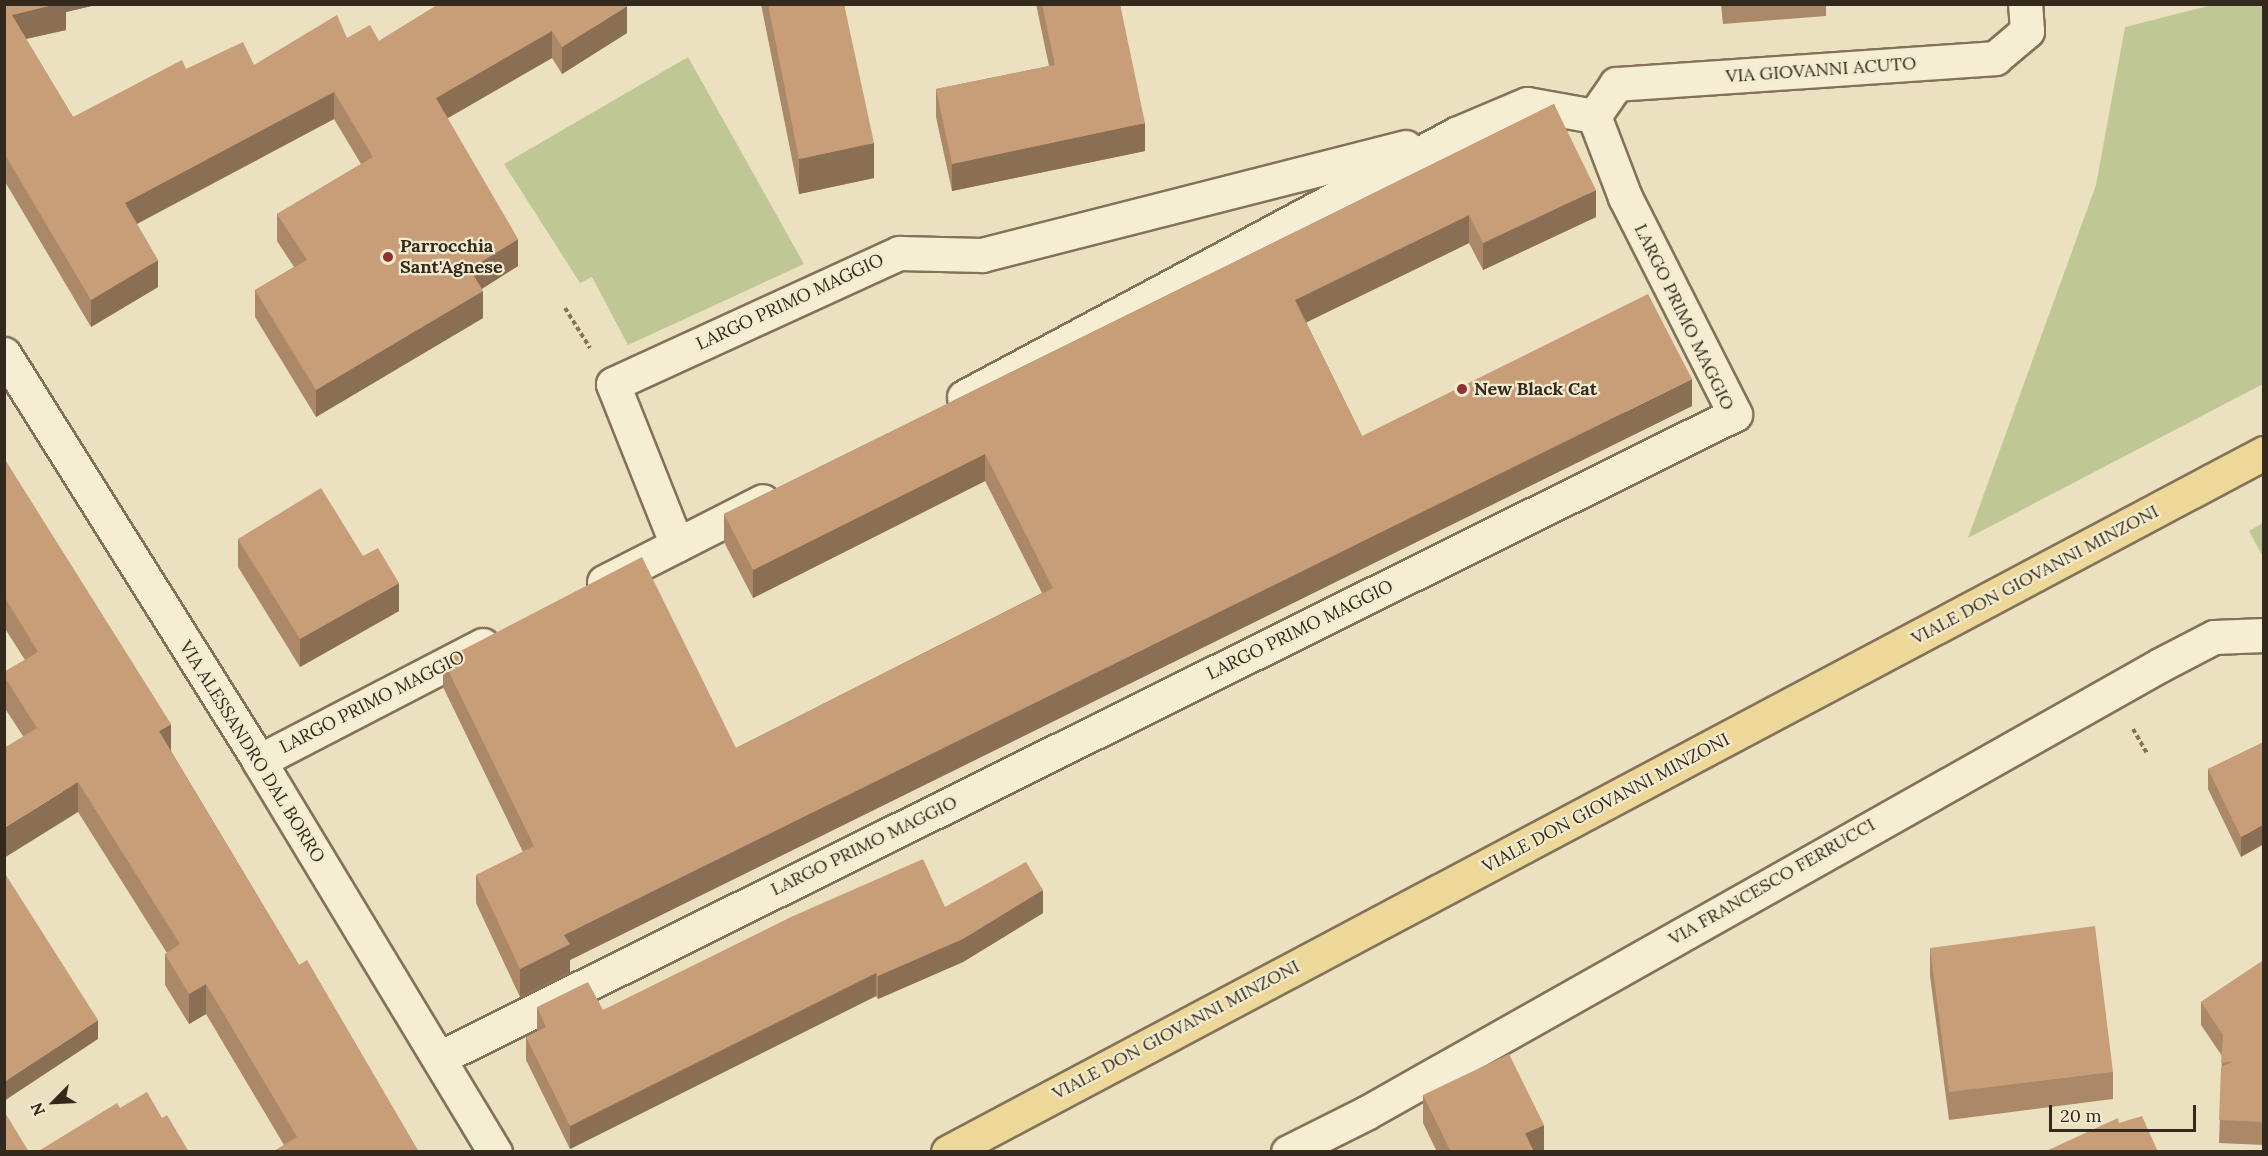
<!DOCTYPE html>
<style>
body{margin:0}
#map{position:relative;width:2268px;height:1156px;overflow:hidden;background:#ebe1c0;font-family:Lora,serif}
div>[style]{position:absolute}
.green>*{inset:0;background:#bfc895}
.path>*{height:4px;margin-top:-2px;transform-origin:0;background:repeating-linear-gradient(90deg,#837259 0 4.5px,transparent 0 7.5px)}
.roads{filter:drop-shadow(2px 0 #837259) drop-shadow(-2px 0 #837259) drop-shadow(0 2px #837259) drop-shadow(0 -2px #837259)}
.pedestrian>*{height:33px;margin:-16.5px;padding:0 16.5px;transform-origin:16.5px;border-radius:16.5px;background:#f6eed2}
.minor>*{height:33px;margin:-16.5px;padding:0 16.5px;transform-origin:16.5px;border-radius:16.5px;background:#f6eed2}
.secondary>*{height:33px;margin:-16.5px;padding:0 16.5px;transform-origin:16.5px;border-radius:16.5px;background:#f6eed2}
.primary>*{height:33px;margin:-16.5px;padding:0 16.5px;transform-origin:16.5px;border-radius:16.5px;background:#edd899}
.wall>*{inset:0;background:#ab8867}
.shaded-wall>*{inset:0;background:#8b6f54}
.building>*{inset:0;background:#c79e78}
.dots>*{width:16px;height:16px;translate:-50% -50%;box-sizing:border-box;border:3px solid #f3ebcf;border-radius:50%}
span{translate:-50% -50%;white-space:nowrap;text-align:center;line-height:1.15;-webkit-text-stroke:4.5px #f3ebcf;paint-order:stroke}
.street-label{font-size:18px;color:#33291d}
.poi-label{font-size:18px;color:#33291d;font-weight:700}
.left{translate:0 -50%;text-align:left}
.frame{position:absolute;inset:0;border:6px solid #33291d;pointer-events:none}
.north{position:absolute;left:24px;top:1072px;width:60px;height:60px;-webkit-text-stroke:4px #f3ebcf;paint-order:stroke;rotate:246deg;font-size:16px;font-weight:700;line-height:24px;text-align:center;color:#33291d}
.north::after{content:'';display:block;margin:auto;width:21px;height:27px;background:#33291d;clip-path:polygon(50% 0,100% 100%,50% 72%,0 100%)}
.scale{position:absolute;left:2049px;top:1105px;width:147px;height:27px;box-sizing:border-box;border:3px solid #33291d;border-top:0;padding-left:8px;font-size:18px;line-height:21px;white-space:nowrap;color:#33291d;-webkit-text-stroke:4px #f3ebcf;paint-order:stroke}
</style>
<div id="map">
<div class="green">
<i style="clip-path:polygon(2216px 4px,2263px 5px,2263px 384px,1968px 538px,2096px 185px,2125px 27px)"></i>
<i style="clip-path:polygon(688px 57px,804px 264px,628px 345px,592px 277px,580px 283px,504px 164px)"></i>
<i style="clip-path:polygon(2263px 523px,2263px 557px,2249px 531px)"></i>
</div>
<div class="path">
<i style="left:565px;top:308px;width:47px;rotate:58deg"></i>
<i style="left:2133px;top:729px;width:28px;rotate:60deg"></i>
</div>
<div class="roads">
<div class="pedestrian">
<i style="left:2160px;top:665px;width:61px;rotate:-27.4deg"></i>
<i style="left:2214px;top:637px;width:50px;rotate:-2.3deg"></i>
</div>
<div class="minor">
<i style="left:1594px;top:116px;width:39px;rotate:-55deg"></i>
<i style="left:1616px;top:84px;width:380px;rotate:-3.9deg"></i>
<i style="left:1995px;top:58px;width:42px;rotate:-40.2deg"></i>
<i style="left:2027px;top:31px;width:27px;rotate:-94deg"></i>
<i style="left:964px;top:397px;width:558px;rotate:-28.13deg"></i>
<i style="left:1456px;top:134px;width:77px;rotate:-22.9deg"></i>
<i style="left:1527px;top:104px;width:68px;rotate:10.2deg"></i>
<i style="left:677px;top:545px;width:173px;rotate:-111.7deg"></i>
<i style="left:613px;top:384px;width:315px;rotate:-24.6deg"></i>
<i style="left:899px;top:253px;width:83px;rotate:1.4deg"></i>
<i style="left:982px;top:255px;width:437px;rotate:-14.3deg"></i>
<i style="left:604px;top:582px;width:178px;rotate:-27deg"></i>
<i style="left:259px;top:761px;width:252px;rotate:-27.4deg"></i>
<i style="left:439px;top:1058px;width:1447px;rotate:-26.42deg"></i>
<i style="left:1735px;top:414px;width:243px;rotate:-116.9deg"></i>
<i style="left:1625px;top:197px;width:87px;rotate:-110.9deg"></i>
<i style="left:1288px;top:1152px;width:87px;rotate:-26.6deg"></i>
<i style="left:1366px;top:1113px;width:912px;rotate:-29.43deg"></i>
</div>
<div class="secondary">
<i style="left:4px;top:354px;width:480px;rotate:57.9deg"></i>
<i style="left:259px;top:761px;width:457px;rotate:58.9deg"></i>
</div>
<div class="primary">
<i style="left:948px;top:1152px;width:1490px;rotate:-27.98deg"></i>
</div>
</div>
<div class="wall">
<i style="clip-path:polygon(4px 4px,100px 4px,66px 12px,66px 30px,26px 39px,73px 117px,186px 69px,254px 65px,347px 38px,379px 41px,439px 4px,627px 33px,562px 74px,552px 58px,447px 118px,518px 266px,482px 289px,483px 318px,316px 417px,255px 317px,255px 290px,294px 267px,277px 241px,277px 214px,361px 164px,334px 119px,137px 224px,158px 287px,91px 327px,4px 180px)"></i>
<i style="clip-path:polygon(761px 4px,844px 4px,874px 178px,799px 194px)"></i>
<i style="clip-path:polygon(1036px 4px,1120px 4px,1145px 151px,952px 191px,936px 117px,936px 89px,1049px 66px)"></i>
<i style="clip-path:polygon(1721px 4px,1826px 4px,1826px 16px,1723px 24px)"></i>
<i style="clip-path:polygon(1554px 104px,1596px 217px,1483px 270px,1469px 243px,1306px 322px,1362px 436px,1692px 406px,570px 960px,570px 972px,520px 997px,476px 903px,476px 875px,523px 852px,443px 687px,443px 660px,736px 748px,1042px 593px,985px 481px,753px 598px,724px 542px,724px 514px)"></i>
<i style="clip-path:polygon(4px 458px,171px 751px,299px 965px,419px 1152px,284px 1145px,206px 1014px,189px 1024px,165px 985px,165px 954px,167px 953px,78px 812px,23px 736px,4px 707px,4px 672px,25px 660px,4px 627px)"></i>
<i style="clip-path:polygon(238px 539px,399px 611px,300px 667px,238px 567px)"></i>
<i style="clip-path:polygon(2264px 742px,2241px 857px,2208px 789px,2208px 769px)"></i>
<i style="clip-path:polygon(945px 907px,1043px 913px,963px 962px,878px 999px,876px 996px,570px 1149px,526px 1060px,526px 1037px,537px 1032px,537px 1007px,603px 1010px)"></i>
<i style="clip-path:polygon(1930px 948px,2113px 1072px,2113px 1099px,1949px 1120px,1930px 976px)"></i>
<i style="clip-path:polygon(2264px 960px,2264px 1145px,2219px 1143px,2222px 1056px,2201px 1025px,2201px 1002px)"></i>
<i style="clip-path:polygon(1423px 1095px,1544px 1152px,1437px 1152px,1423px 1123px)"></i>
</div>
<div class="shaded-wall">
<i style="clip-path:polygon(57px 4px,100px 4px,66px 12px,66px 30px,12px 42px,12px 15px)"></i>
<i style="clip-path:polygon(627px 6px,627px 33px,562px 74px,562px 47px)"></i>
<i style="clip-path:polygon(552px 31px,552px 58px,436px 125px,436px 98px)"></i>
<i style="clip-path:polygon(334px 92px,334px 119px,125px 230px,125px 203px)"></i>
<i style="clip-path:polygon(1145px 123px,1145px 151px,952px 191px,952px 164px)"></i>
<i style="clip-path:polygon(874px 143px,874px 178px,799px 194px,799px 159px)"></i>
<i style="clip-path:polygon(1596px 190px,1596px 217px,1483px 270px,1483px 243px)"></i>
<i style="clip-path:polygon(1469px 215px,1469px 243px,1295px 328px,1295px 300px)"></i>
<i style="clip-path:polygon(518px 239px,518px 266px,470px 296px,470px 269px)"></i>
<i style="clip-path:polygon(158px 260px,158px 287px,91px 327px,91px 300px)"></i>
<i style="clip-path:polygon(483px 291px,483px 318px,316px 417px,316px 390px)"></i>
<i style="clip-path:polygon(1692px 379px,1692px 406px,570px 960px,570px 972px,520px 997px,520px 969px,564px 935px)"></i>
<i style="clip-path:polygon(985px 454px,985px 481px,753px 598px,753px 570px)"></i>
<i style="clip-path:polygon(399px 583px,399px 611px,300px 667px,300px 639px)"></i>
<i style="clip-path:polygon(171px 724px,171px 754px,159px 731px)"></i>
<i style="clip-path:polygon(78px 782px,78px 812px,4px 858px,4px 828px)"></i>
<i style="clip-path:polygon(2264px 824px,2264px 844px,2241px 857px,2241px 837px)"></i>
<i style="clip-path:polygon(1043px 890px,1043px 913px,963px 962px,878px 999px,878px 976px)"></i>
<i style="clip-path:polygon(876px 973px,876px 996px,570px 1149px,570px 1126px)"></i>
<i style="clip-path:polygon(206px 984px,206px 1014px,189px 1024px,189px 994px)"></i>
<i style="clip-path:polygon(98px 1020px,98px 1039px,4px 1101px,4px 1082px)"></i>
<i style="clip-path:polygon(1544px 1125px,1544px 1152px,1525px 1152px,1525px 1133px)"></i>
</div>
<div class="building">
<i style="clip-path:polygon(4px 4px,57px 4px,12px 15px,73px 117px,182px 60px,186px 69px,243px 42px,254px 65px,337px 15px,347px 38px,370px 25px,379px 41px,439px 4px,626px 4px,627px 6px,562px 47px,552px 31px,436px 98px,518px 239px,470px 269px,483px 291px,316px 390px,255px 290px,307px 260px,277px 214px,373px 157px,334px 92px,125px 203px,158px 260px,91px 300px,4px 153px)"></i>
<i style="clip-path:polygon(768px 4px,844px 4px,874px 143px,799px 159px)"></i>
<i style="clip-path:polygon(1042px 4px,1120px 4px,1145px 123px,952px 164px,936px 89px,1055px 65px)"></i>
<i style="clip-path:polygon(1554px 104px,1596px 190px,1483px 243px,1469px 215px,1295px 300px,1362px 436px,1648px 294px,1692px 379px,564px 935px,570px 944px,520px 969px,476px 875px,534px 846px,443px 660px,642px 557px,736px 748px,1053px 588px,985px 454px,753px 570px,724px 514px)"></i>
<i style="clip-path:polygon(4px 458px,171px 724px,159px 731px,299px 965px,307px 960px,419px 1152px,272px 1152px,297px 1137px,206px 984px,189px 994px,165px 954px,180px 944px,78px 782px,4px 828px,4px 748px,37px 728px,4px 676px,4px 672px,38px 652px,4px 596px)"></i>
<i style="clip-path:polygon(321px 488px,363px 556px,378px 548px,399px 583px,300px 639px,238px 539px)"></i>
<i style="clip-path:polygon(2264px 742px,2264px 824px,2241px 837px,2208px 769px)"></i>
<i style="clip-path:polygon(923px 859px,945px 907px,1026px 862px,1043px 890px,963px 939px,878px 976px,876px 973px,570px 1126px,526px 1037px,546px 1027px,537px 1007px,588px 982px,603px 1010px,791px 917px)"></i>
<i style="clip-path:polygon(4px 872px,98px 1020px,4px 1082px)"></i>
<i style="clip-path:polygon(2095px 926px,2113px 1072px,1949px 1092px,1930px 948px)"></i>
<i style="clip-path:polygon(2264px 960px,2264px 1122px,2219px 1120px,2221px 1067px,2234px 1061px,2221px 1063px,2223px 1035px,2201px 1002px)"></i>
<i style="clip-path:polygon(1509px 1054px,1544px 1125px,1525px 1133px,1534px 1152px,1451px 1152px,1423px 1095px)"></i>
<i style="clip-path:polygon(147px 1092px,162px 1118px,167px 1115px,189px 1152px,37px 1152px,117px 1103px,120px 1108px)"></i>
<i style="clip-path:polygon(4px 1111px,29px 1152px,4px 1152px)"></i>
<i style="clip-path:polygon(2142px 1116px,2158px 1152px,2044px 1152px,2118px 1118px,2119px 1123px)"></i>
</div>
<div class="dots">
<i style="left:388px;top:257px;background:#8e322d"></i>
<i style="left:1462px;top:389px;background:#8e322d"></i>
</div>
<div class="street-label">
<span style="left:1821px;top:70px;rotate:-4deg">VIA GIOVANNI ACUTO</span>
<span style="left:790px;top:302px;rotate:-25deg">LARGO PRIMO MAGGIO</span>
<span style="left:1684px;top:317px;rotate:64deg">LARGO PRIMO MAGGIO</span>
<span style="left:2035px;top:575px;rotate:-28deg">VIALE DON GIOVANNI MINZONI</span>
<span style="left:1300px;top:630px;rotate:-26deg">LARGO PRIMO MAGGIO</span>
<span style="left:372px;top:702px;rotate:-27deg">LARGO PRIMO MAGGIO</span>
<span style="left:252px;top:752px;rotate:58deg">VIA ALESSANDRO DAL BORRO</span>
<span style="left:1606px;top:803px;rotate:-28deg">VIALE DON GIOVANNI MINZONI</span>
<span style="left:864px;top:846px;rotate:-26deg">LARGO PRIMO MAGGIO</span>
<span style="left:1772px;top:882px;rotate:-30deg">VIA FRANCESCO FERRUCCI</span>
<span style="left:1176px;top:1030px;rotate:-28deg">VIALE DON GIOVANNI MINZONI</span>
</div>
<div class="poi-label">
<span class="left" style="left:400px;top:257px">Parrocchia<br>Sant'Agnese</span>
<span class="left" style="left:1474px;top:389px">New Black Cat</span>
</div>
<div class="frame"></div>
<div class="north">N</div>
<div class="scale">20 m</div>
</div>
